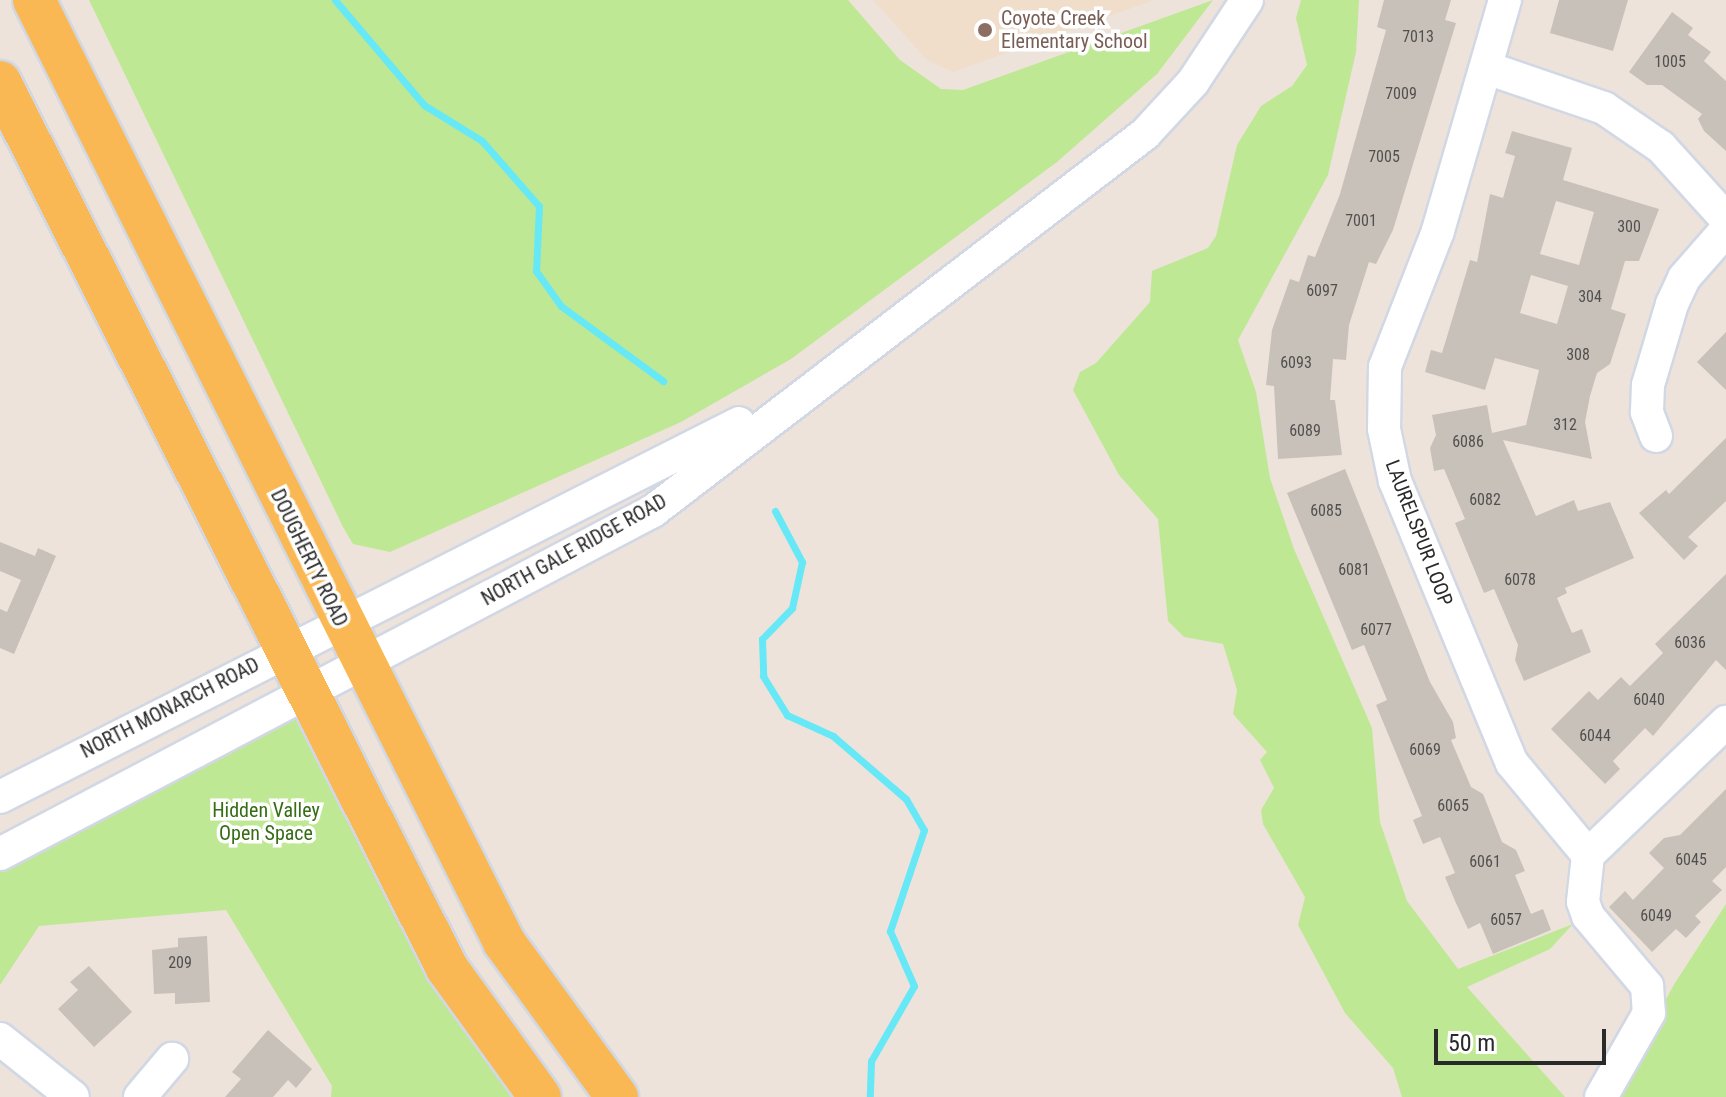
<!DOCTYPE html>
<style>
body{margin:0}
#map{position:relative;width:1726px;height:1097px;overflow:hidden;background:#ede3db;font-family:"Roboto Condensed",sans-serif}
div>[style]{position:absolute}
.education>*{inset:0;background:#f0ddca}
.green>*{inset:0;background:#bee894}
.stream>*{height:7px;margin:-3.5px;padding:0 3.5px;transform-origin:3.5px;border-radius:3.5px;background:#67e8f6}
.building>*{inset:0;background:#c8c1ba}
.roads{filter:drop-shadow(2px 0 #d1d8e4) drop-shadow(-2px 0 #d1d8e4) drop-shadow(0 2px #d1d8e4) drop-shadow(0 -2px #d1d8e4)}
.minor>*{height:32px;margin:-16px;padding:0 16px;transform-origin:16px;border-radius:16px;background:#fff}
.major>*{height:42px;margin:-21px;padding:0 21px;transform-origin:21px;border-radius:21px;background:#fab854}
.dots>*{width:22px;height:22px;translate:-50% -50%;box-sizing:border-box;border:4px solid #fff;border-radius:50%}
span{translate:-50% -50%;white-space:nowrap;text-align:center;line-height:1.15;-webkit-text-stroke:7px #fff;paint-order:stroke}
.number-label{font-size:16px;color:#52504e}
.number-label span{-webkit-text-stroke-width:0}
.education-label{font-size:20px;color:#785e54}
.left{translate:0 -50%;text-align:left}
.street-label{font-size:20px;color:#2a2a2a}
.park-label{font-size:20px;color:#366d15}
.scale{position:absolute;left:1434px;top:1029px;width:172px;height:36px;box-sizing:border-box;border:4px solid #2a2a2a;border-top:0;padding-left:10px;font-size:24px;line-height:28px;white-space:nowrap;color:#2a2a2a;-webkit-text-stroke:6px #fff;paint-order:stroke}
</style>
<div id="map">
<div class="education">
<i style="clip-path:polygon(873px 0,1154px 0,953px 72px,927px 60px)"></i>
</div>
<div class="green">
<i style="clip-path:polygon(89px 0,848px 0,900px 60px,941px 89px,963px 90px,1213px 0,1157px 74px,1057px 162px,791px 359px,681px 422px,390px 552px,353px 544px,343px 527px)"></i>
<i style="clip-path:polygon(1301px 0,1359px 0,1356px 52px,1328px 175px,1238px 340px,1256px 392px,1270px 478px,1294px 549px,1372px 728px,1380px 822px,1407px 901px,1458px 969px,1573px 924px,1550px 949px,1467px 987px,1565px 1097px,1402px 1097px,1393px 1068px,1345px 1013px,1298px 925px,1305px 897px,1263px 824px,1261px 810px,1274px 788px,1260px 760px,1267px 752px,1233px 714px,1237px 690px,1223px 644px,1184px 637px,1168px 621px,1158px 519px,1119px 475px,1073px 390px,1080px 372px,1096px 363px,1150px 302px,1152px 271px,1208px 248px,1216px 236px,1237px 145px,1261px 106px,1292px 86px,1307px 65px,1296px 18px)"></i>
<i style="clip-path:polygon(308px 690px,540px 1097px,331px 1097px,332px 1086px,226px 910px,39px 926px,0 985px,0 854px)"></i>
<i style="clip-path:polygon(1726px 904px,1726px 1097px,1611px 1097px,1675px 983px)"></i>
</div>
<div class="stream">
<i style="left:335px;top:0;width:138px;rotate:49.7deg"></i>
<i style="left:424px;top:105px;width:68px;rotate:31.8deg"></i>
<i style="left:482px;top:141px;width:86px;rotate:48.8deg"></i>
<i style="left:539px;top:206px;width:65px;rotate:92.6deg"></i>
<i style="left:536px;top:271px;width:43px;rotate:54.5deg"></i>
<i style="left:561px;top:306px;width:127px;rotate:36.3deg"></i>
<i style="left:775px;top:511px;width:58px;rotate:62.1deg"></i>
<i style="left:802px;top:562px;width:47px;rotate:102.3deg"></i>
<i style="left:792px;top:608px;width:43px;rotate:134.1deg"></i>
<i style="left:762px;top:639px;width:37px;rotate:88deg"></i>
<i style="left:763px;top:676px;width:46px;rotate:58.4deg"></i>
<i style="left:787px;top:715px;width:51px;rotate:24.5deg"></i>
<i style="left:833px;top:736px;width:96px;rotate:40.8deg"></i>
<i style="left:906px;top:799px;width:36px;rotate:60deg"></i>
<i style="left:924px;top:830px;width:107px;rotate:108.6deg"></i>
<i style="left:890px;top:931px;width:60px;rotate:66.4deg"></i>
<i style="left:914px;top:986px;width:86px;rotate:119.8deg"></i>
<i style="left:871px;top:1061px;width:36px;rotate:92deg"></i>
</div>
<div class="building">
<i style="clip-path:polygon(1384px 0,1451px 0,1445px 20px,1456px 23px,1393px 230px,1376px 264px,1369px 262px,1349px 325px,1346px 360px,1333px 359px,1330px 400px,1335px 400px,1342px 455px,1278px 459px,1274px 386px,1266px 385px,1272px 330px,1290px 279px,1299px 282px,1308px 255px,1315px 257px,1340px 194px,1386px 30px,1377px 27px)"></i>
<i style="clip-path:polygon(1559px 0,1628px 0,1613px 51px,1550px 33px)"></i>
<i style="clip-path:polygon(1672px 12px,1693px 28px,1688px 35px,1711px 52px,1704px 61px,1726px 81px,1726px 151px,1704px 131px,1698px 119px,1702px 114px,1662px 85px,1647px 85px,1629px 72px)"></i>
<i style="clip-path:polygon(evenodd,1512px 131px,1572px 148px,1563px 180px,1659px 209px,1639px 261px,1625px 261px,1611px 309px,1626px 314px,1610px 364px,1597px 373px,1590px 396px,1585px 422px,1592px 459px,1503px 440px,1536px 516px,1574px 500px,1578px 511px,1610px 502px,1634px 558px,1565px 588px,1567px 593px,1557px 598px,1572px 633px,1582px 629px,1591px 652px,1524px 681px,1515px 660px,1518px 645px,1494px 589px,1484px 593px,1455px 523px,1465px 519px,1444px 469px,1434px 471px,1430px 448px,1436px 435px,1432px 415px,1487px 405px,1492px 433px,1526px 425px,1539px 370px,1495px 358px,1485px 390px,1425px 372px,1431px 350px,1442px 353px,1470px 260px,1477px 262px,1490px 194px,1503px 198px,1515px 156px,1505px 153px,1512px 131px,1556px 201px,1594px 212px,1579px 265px,1540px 254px,1556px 201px,1512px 131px,1531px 275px,1568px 286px,1557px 324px,1520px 313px,1531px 275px)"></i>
<i style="clip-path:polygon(1726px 332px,1726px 390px,1697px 362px)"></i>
<i style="clip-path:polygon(1726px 438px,1726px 501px,1688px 537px,1698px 546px,1684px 560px,1639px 513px,1666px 490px,1669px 494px)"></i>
<i style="clip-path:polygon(1345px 469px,1430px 682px,1453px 722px,1456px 738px,1451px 740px,1471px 787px,1483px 794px,1502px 842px,1516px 850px,1525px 871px,1515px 875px,1531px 914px,1543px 909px,1551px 930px,1493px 954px,1480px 923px,1468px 929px,1455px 901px,1445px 877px,1455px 873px,1440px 837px,1423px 844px,1413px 820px,1422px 816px,1376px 705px,1387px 700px,1364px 645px,1352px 650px,1287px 493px)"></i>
<i style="clip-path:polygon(0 542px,35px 556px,38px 548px,56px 556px,14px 654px,0 648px,0 609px,7px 612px,21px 580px,0 571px)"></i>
<i style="clip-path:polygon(1726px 574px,1726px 670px,1716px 660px,1653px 736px,1645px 728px,1613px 761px,1620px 769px,1605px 784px,1551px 729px,1589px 691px,1598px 700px,1621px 677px,1630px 686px,1663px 653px,1655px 644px)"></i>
<i style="clip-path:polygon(1726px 789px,1726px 867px,1712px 881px,1722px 890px,1695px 916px,1701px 922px,1686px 938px,1676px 929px,1652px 952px,1609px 907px,1625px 891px,1633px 900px,1664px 868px,1649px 853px,1664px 838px,1680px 835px)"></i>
<i style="clip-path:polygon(207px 936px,210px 1002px,175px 1004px,175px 993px,154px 994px,152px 950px,178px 947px,178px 938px)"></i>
<i style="clip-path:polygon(89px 966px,132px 1012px,94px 1047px,58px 1009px,78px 990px,70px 982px)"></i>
<i style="clip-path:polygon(268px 1030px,312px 1069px,296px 1088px,288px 1080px,273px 1097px,225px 1097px,241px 1079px,232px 1072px)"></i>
</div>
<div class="roads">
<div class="minor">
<i style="left:1505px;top:0;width:241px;rotate:106.2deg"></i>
<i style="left:1438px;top:231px;width:146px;rotate:111.3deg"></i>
<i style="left:1385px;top:367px;width:62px;rotate:90.9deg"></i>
<i style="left:1384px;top:429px;width:53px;rotate:78.1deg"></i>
<i style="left:1395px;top:481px;width:305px;rotate:67.5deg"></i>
<i style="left:1512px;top:763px;width:119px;rotate:50.4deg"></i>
<i style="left:1588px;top:855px;width:192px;rotate:-43.9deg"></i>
<i style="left:1487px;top:68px;width:124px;rotate:18.9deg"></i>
<i style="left:1604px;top:108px;width:69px;rotate:34.4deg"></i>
<i style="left:1661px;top:147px;width:97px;rotate:47.9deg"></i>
<i style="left:1656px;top:436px;width:26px;rotate:-111deg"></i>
<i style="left:1647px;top:412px;width:27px;rotate:-88deg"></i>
<i style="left:1648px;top:385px;width:84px;rotate:-73.5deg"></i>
<i style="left:1672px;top:304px;width:29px;rotate:-65deg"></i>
<i style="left:1684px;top:278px;width:64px;rotate:-48.8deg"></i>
<i style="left:0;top:797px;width:828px;rotate:-26.84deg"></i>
<i style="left:0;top:854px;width:738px;rotate:-27.71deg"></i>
<i style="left:653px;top:511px;width:620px;rotate:-37.46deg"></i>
<i style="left:1145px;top:134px;width:71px;rotate:-47.3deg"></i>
<i style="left:1193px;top:82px;width:98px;rotate:-56.6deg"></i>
<i style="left:1588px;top:855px;width:47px;rotate:96.1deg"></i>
<i style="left:1583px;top:902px;width:15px;rotate:70deg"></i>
<i style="left:1588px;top:916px;width:92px;rotate:49.9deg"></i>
<i style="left:1647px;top:986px;width:27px;rotate:86deg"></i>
<i style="left:1649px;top:1013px;width:97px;rotate:119.7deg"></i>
<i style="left:0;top:1039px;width:93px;rotate:38.5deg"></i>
<i style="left:140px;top:1097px;width:50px;rotate:-49.9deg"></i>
</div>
<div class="major">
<i style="left:34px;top:0;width:1053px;rotate:63.48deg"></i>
<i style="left:504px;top:942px;width:192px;rotate:53.9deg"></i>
<i style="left:0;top:82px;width:992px;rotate:63.23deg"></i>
<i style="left:447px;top:968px;width:159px;rotate:54.2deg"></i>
</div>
</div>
<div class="dots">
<i style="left:985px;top:30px;background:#8d6e63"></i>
</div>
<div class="number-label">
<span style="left:1418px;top:37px">7013</span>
<span style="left:1670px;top:62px">1005</span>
<span style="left:1401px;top:94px">7009</span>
<span style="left:1384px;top:157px">7005</span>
<span style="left:1361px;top:221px">7001</span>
<span style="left:1629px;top:227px">300</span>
<span style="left:1322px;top:291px">6097</span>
<span style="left:1590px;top:297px">304</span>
<span style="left:1578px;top:355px">308</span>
<span style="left:1296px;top:363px">6093</span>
<span style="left:1565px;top:425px">312</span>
<span style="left:1305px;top:431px">6089</span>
<span style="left:1468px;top:442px">6086</span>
<span style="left:1485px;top:500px">6082</span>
<span style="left:1326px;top:511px">6085</span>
<span style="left:1354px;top:570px">6081</span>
<span style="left:1520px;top:580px">6078</span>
<span style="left:1376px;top:630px">6077</span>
<span style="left:1690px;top:643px">6036</span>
<span style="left:1649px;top:700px">6040</span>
<span style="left:1595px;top:736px">6044</span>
<span style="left:1425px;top:750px">6069</span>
<span style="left:1453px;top:806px">6065</span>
<span style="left:1691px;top:860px">6045</span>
<span style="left:1485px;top:862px">6061</span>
<span style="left:1656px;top:916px">6049</span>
<span style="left:1506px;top:920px">6057</span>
<span style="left:180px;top:963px">209</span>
</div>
<div class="education-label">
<span class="left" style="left:1001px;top:30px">Coyote Creek<br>Elementary School</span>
</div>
<div class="street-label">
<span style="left:1419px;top:533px;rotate:69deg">LAURELSPUR LOOP</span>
<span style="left:574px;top:550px;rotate:-29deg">NORTH GALE RIDGE ROAD</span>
<span style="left:309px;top:558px;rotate:64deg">DOUGHERTY ROAD</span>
<span style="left:170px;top:708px;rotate:-27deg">NORTH MONARCH ROAD</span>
</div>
<div class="park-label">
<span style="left:266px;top:822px">Hidden Valley<br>Open Space</span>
</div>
<div class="scale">50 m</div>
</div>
